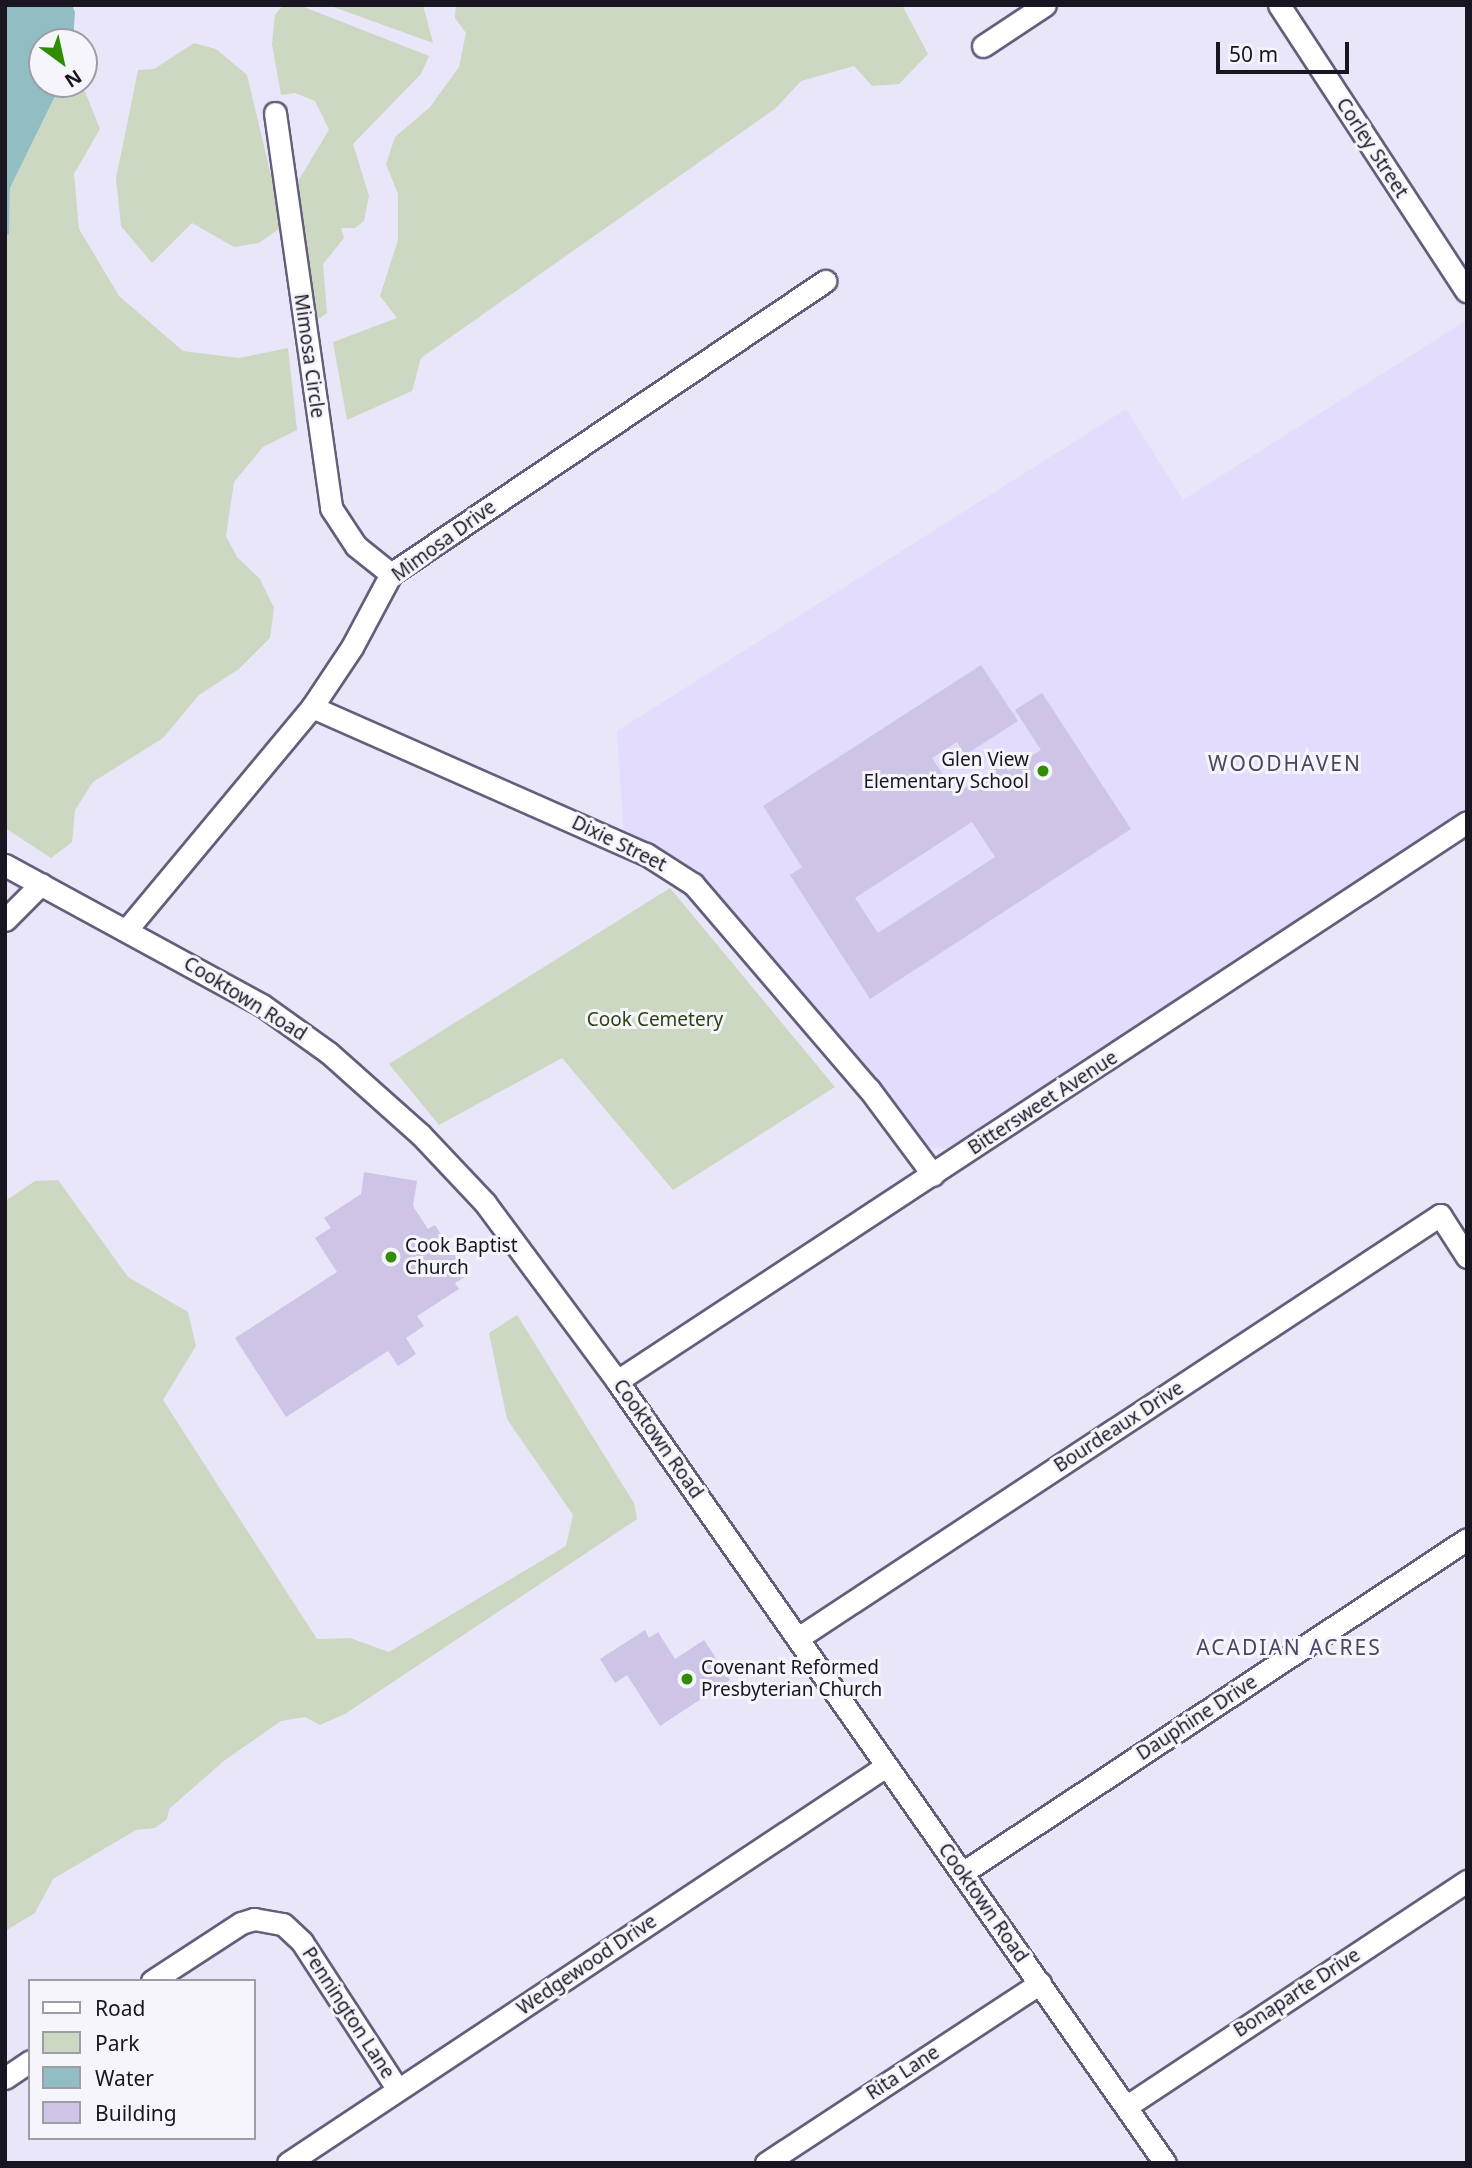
<!DOCTYPE html>
<style>
body{margin:0}
#map{position:relative;width:1472px;height:2168px;overflow:hidden;background:#eae6fa;font-family:"Noto Sans",sans-serif}
div>[style]{position:absolute}
.built>*{inset:0;background:#e3dcfc}
.green>*{inset:0;background:#ccd8c2}
.water>*{inset:0;background:#91bec3}
.building>*{inset:0;background:#cdc4e6}
.roads{filter:drop-shadow(2px 0 #655e7b) drop-shadow(-2px 0 #655e7b) drop-shadow(0 2px #655e7b) drop-shadow(0 -2px #655e7b)}
.minor>*{height:21px;margin:-10.5px;padding:0 10.5px;transform-origin:10.5px;border-radius:10.5px;background:#fff}
.dots>*{width:19px;height:19px;translate:-50% -50%;box-sizing:border-box;border:4px solid #f7f5fc;border-radius:50%}
span{translate:-50% -50%;white-space:nowrap;text-align:center;line-height:1.15;-webkit-text-stroke:6px #f7f5fc;paint-order:stroke}
.street-label{font-size:19px;color:#191622}
.poi-label{font-size:19px;color:#191622}
.right{translate:-100% -50%;text-align:right}
.left{translate:0 -50%;text-align:left}
.park-label{font-size:19px;color:#2c4211}
.neighbourhood-label{font-size:21px;color:#4c4560;letter-spacing:2px}
.frame{position:absolute;inset:0;border:7px solid #191622;pointer-events:none}
.legend{position:absolute;left:28px;top:1979px;width:228px;height:161px;box-sizing:border-box;background:#f7f5fc;border:2px solid #9e9ca5;margin:0;padding:9px 12px;list-style:none;font-size:21px;color:#191622}
.legend li{display:flex;align-items:center;gap:14px;height:35px}
.legend b{width:35px;border:2px solid #9e9ca5}
.north{position:absolute;left:28px;top:28px;width:70px;height:70px;box-sizing:border-box;background:#f7f5fc;border:2px solid #9e9ca5;border-radius:50%;rotate:147deg;font-size:19px;font-weight:700;line-height:28px;text-align:center;color:#191622}
.north::after{content:'';display:block;margin:auto;width:24px;height:32px;background:#2e8d00;clip-path:polygon(50% 0,100% 100%,50% 72%,0 100%)}
.scale{position:absolute;left:1216px;top:42px;width:133px;height:32px;box-sizing:border-box;border:4px solid #191622;border-top:0;padding-left:9px;font-size:21px;line-height:24px;white-space:nowrap;color:#191622;-webkit-text-stroke:5px #f7f5fc;paint-order:stroke}
</style>
<div id="map">
<div class="built">
<i style="clip-path:polygon(1467px 320px,1467px 812px,951px 1149px,925px 1147px,704px 884px,686px 867px,624px 836px,617px 731px,1126px 409px,1183px 500px)"></i>
</div>
<div class="green">
<i style="clip-path:polygon(283px 5px,299px 5px,429px 56px,421px 74px,353px 144px,369px 196px,364px 221px,355px 228px,341px 228px,344px 238px,323px 264px,327px 313px,320px 318px,313px 315px,298px 181px,329px 130px,315px 101px,295px 93px,281px 95px,272px 44px,275px 15px)"></i>
<i style="clip-path:polygon(328px 5px,423px 5px,433px 43px)"></i>
<i style="clip-path:polygon(456px 5px,902px 5px,928px 54px,899px 84px,872px 86px,854px 66px,801px 81px,776px 108px,421px 358px,412px 391px,347px 420px,333px 342px,397px 318px,380px 296px,398px 240px,398px 194px,386px 164px,395px 137px,430px 107px,459px 67px,466px 33px,455px 18px)"></i>
<i style="clip-path:polygon(194px 43px,216px 49px,247px 75px,283px 226px,259px 243px,234px 247px,192px 223px,152px 263px,121px 226px,116px 178px,122px 149px,138px 70px,154px 69px)"></i>
<i style="clip-path:polygon(61px 84px,82px 84px,100px 129px,74px 174px,79px 229px,119px 296px,183px 351px,239px 358px,288px 348px,297px 430px,263px 447px,234px 482px,226px 536px,237px 557px,260px 579px,274px 608px,270px 638px,239px 669px,199px 695px,163px 738px,93px 782px,75px 810px,72px 842px,51px 858px,5px 828px,5px 235px,9px 234px,10px 188px)"></i>
<i style="clip-path:polygon(670px 888px,835px 1087px,673px 1190px,562px 1058px,439px 1125px,389px 1064px)"></i>
<i style="clip-path:polygon(58px 1180px,128px 1277px,188px 1312px,196px 1346px,163px 1400px,317px 1639px,350px 1638px,389px 1652px,566px 1546px,573px 1515px,507px 1419px,489px 1333px,517px 1315px,634px 1503px,637px 1519px,345px 1714px,320px 1725px,305px 1717px,281px 1721px,225px 1760px,169px 1809px,167px 1819px,155px 1828px,136px 1830px,53px 1879px,35px 1913px,5px 1931px,5px 1201px,35px 1181px)"></i>
</div>
<div class="water">
<i style="clip-path:polygon(5px 5px,72px 5px,75px 12px,73px 42px,42px 42px,42px 84px,61px 84px,10px 188px,9px 234px,5px 235px)"></i>
</div>
<div class="building">
<i style="clip-path:polygon(evenodd,981px 665px,1018px 721px,965px 755px,957px 742px,932px 758px,956px 794px,1004px 763px,1008px 771px,1041px 750px,1015px 710px,1042px 693px,1131px 829px,870px 999px,790px 875px,802px 867px,763px 806px,981px 665px,972px 822px,995px 857px,878px 933px,855px 898px,972px 822px)"></i>
<i style="clip-path:polygon(364px 1172px,417px 1181px,413px 1206px,428px 1229px,435px 1225px,468px 1275px,455px 1283px,459px 1289px,417px 1316px,424px 1326px,406px 1338px,416px 1354px,398px 1366px,388px 1351px,286px 1417px,235px 1338px,337px 1272px,315px 1238px,331px 1228px,324px 1218px,361px 1194px)"></i>
<i style="clip-path:polygon(645px 1630px,649px 1638px,658px 1632px,675px 1659px,704px 1640px,730px 1680px,660px 1726px,627px 1675px,615px 1683px,600px 1659px)"></i>
</div>
<div class="roads">
<div class="minor">
<i style="left:1279px;top:5px;width:342px;rotate:56.8deg"></i>
<i style="left:983px;top:46px;width:74px;rotate:-33.5deg"></i>
<i style="left:275px;top:113px;width:399px;rotate:81.9deg"></i>
<i style="left:331px;top:508px;width:45px;rotate:56.7deg"></i>
<i style="left:356px;top:546px;width:45px;rotate:38.7deg"></i>
<i style="left:312px;top:707px;width:365px;rotate:23.8deg"></i>
<i style="left:646px;top:854px;width:56px;rotate:32.6deg"></i>
<i style="left:693px;top:884px;width:270px;rotate:49.4deg"></i>
<i style="left:869px;top:1089px;width:107px;rotate:53.3deg"></i>
<i style="left:5px;top:865px;width:293px;rotate:28.6deg"></i>
<i style="left:262px;top:1005px;width:82px;rotate:35.6deg"></i>
<i style="left:329px;top:1053px;width:123px;rotate:41.7deg"></i>
<i style="left:421px;top:1135px;width:93px;rotate:46.7deg"></i>
<i style="left:485px;top:1203px;width:222px;rotate:53.4deg"></i>
<i style="left:617px;top:1381px;width:955px;rotate:54.98deg"></i>
<i style="left:5px;top:920px;width:51px;rotate:-45deg"></i>
<i style="left:128px;top:928px;width:288px;rotate:-50.2deg"></i>
<i style="left:312px;top:707px;width:72px;rotate:-56.3deg"></i>
<i style="left:352px;top:647px;width:83px;rotate:-61.9deg"></i>
<i style="left:391px;top:574px;width:524px;rotate:-34.02deg"></i>
<i style="left:617px;top:1381px;width:1017px;rotate:-33.33deg"></i>
<i style="left:798px;top:1638px;width:769px;rotate:-33.38deg"></i>
<i style="left:1440px;top:1215px;width:50px;rotate:57.3deg"></i>
<i style="left:962px;top:1873px;width:605px;rotate:-33.48deg"></i>
<i style="left:152px;top:1981px;width:106px;rotate:-33.1deg"></i>
<i style="left:241px;top:1923px;width:14px;rotate:-17deg"></i>
<i style="left:254px;top:1919px;width:29px;rotate:10deg"></i>
<i style="left:283px;top:1924px;width:26px;rotate:43deg"></i>
<i style="left:302px;top:1942px;width:176px;rotate:57deg"></i>
<i style="left:5px;top:2078px;width:30px;rotate:-34deg"></i>
<i style="left:1127px;top:2106px;width:408px;rotate:-33.5deg"></i>
<i style="left:288px;top:2163px;width:718px;rotate:-33.58deg"></i>
<i style="left:766px;top:2163px;width:328px;rotate:-33.3deg"></i>
</div>
</div>
<div class="dots">
<i style="left:1043px;top:771px;background:#2e8d00"></i>
<i style="left:391px;top:1257px;background:#2e8d00"></i>
<i style="left:687px;top:1679px;background:#2e8d00"></i>
</div>
<div class="street-label">
<span style="left:1372px;top:148px;rotate:57deg">Corley Street</span>
<span style="left:309px;top:356px;rotate:82deg">Mimosa Circle</span>
<span style="left:444px;top:541px;rotate:-36deg">Mimosa Drive</span>
<span style="left:619px;top:844px;rotate:26deg">Dixie Street</span>
<span style="left:245px;top:999px;rotate:32deg">Cooktown Road</span>
<span style="left:1043px;top:1103px;rotate:-33deg">Bittersweet Avenue</span>
<span style="left:1119px;top:1427px;rotate:-33deg">Bourdeaux Drive</span>
<span style="left:658px;top:1439px;rotate:55deg">Cooktown Road</span>
<span style="left:1197px;top:1718px;rotate:-33deg">Dauphine Drive</span>
<span style="left:983px;top:1903px;rotate:55deg">Cooktown Road</span>
<span style="left:587px;top:1965px;rotate:-34deg">Wedgewood Drive</span>
<span style="left:1297px;top:1993px;rotate:-33deg">Bonaparte Drive</span>
<span style="left:348px;top:2013px;rotate:57deg">Pennington Lane</span>
<span style="left:903px;top:2073px;rotate:-33deg">Rita Lane</span>
</div>
<div class="poi-label">
<span class="right" style="left:1029px;top:771px">Glen View<br>Elementary School</span>
<span class="left" style="left:405px;top:1257px">Cook Baptist<br>Church</span>
<span class="left" style="left:701px;top:1679px">Covenant Reformed<br>Presbyterian Church</span>
</div>
<div class="park-label">
<span style="left:655px;top:1020px">Cook Cemetery</span>
</div>
<div class="neighbourhood-label">
<span style="left:1285px;top:763px">WOODHAVEN</span>
<span style="left:1289px;top:1647px">ACADIAN ACRES</span>
</div>
<div class="frame"></div>
<ul class="legend">
<li><b style="height:9px;background:#fff"></b>Road</li>
<li><b style="height:19px;background:#ccd8c2"></b>Park</li>
<li><b style="height:19px;background:#91bec3"></b>Water</li>
<li><b style="height:19px;background:#cdc4e6"></b>Building</li>
</ul>
<div class="north">N</div>
<div class="scale">50 m</div>
</div>
